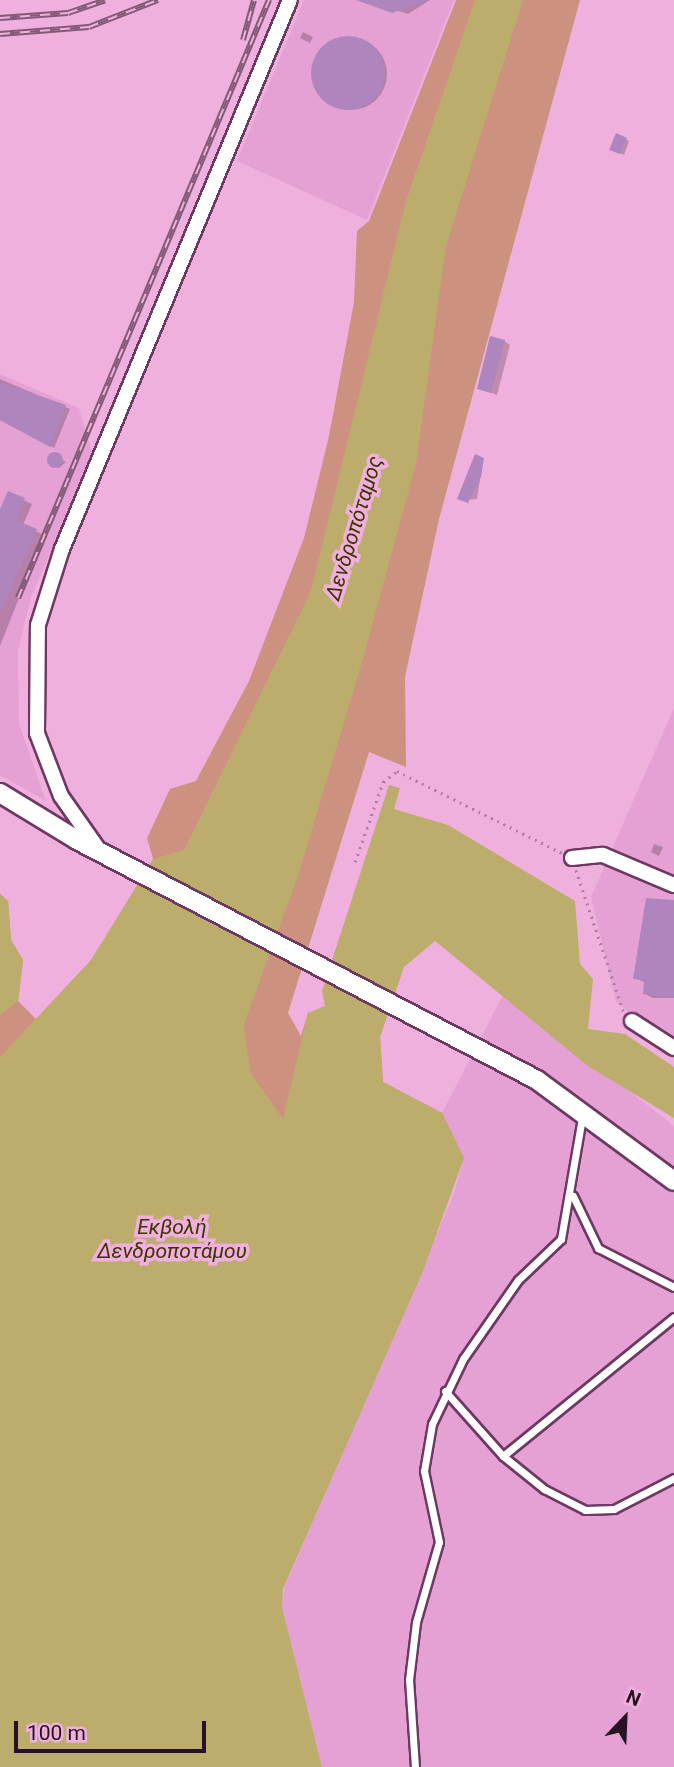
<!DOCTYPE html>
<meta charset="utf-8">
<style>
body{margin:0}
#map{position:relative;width:674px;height:1767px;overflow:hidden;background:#efb0dd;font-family:Roboto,sans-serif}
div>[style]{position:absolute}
.built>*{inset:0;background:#e5a1d3}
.green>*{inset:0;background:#cd9180}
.water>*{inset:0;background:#bcad6d}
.shadow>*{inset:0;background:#0003}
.round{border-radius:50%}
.building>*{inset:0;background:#af85be}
.path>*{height:2.5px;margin-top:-1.25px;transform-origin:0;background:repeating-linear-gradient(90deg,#af7da1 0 2px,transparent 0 7px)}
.roads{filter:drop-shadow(2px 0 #6d3861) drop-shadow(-2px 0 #6d3861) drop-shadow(0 2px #6d3861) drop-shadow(0 -2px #6d3861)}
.service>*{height:7px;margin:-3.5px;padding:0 3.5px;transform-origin:3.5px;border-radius:3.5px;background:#fff}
.minor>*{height:14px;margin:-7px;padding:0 7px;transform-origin:7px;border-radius:7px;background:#fff}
.tertiary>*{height:18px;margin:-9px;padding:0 9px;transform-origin:9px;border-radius:9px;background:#fff}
.rail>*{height:6px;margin-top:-3px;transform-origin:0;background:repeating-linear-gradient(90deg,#efb0dd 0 10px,#825a77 0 20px);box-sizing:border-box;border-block:2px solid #825a77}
span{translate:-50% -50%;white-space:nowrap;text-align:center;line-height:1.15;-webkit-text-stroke:7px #efb0dd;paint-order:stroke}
.water-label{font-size:21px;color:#3f3400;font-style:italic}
.north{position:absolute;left:590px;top:1683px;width:70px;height:70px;-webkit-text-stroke:5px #efb0dd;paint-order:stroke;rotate:23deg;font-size:19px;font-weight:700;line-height:28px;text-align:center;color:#271122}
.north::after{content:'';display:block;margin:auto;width:24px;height:32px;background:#271122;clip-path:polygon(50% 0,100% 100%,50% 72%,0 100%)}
.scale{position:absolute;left:14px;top:1721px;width:192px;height:32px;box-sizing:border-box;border:4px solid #271122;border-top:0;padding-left:9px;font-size:21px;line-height:24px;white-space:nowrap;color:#271122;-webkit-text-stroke:5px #efb0dd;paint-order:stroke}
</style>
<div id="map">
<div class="built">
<i style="clip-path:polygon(304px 0,454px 0,367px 220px,237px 161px)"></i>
<i style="clip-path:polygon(0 374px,79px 408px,92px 452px,31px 598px,18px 651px,19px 724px,46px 801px,0 775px)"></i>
<i style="clip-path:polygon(674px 708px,674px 1045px,616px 1002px,591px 897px)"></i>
<i style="clip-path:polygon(504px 993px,674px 1126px,674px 1767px,322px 1767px,282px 1607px,284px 1589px,454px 1194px,464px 1158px,442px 1113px)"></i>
</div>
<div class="green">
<i style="clip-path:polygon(456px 0,580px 0,439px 519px,405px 677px,406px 767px,369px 752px,288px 1013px,301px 1036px,308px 1013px,380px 1037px,383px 1082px,442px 1113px,464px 1158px,0 1178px,0 894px,8px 901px,11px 940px,23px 960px,18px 1001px,45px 1028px,117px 937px,154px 862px,147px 838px,170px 789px,196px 781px,249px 681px,304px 538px,329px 436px,354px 302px,357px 231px,369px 221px)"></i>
</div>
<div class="water">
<i style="clip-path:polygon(475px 0,523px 0,446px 246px,416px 463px,364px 655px,298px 876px,244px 1024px,250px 1072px,283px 1119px,308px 1013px,325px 1006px,322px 991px,389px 785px,400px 788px,394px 809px,448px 825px,575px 901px,580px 964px,593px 979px,588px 1029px,625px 1034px,674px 1067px,674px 1118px,588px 1066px,435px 941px,404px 967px,380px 1037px,383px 1082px,442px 1113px,464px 1158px,423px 1271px,283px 1589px,282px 1607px,322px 1767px,0 1767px,0 1057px,91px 960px,153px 859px,184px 850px,311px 591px,406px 201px)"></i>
<i style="clip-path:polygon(0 894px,8px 901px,11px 940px,23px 960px,18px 1001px,0 1015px)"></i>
</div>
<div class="shadow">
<i style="clip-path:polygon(366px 0,430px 0,408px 14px)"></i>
<i style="clip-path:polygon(303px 32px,313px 37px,310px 43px,300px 38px)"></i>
<i class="round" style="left:315px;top:38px;width:72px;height:72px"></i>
<i style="clip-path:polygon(617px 136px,629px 141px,624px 155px,611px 149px)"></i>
<i style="clip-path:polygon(504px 341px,510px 345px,497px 395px,479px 388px)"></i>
<i style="clip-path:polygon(0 379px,70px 409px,54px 448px,0 420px)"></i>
<i style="clip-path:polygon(52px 453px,66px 462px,59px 468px,49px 461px)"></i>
<i style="clip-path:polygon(483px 460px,477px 499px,463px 500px)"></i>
<i style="clip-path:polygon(9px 493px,32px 504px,23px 525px,44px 535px,0 646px,0 512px)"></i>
<i style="clip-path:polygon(654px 844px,663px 847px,659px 856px,651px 852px)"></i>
<i style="clip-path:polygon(674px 901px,674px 998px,652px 998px,644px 993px,646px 983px,635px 978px)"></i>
</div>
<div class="building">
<i style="clip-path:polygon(356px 0,430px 0,392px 13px)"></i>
<i class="round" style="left:311px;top:36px;width:74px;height:74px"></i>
<i style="clip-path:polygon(616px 133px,627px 138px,620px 154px,609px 150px)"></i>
<i style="clip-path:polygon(490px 336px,505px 340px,491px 393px,477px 389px)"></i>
<i style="clip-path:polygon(0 382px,66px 405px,50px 447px,0 420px)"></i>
<i class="round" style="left:47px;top:452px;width:16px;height:16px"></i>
<i style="clip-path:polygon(475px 454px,484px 458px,481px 477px,468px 503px,457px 499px)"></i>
<i style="clip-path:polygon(8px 491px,25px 498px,16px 520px,37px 529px,0 613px,0 509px)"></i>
<i style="clip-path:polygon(646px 898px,674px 900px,674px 997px,643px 994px,644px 980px,633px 979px)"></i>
</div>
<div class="path">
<i style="left:355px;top:862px;width:85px;rotate:-70.7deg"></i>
<i style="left:383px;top:782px;width:18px;rotate:-38deg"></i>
<i style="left:397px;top:771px;width:184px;rotate:26.4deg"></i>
<i style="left:576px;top:870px;width:151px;rotate:71.4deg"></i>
</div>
<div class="roads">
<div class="service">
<i style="left:573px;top:1196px;width:58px;rotate:64.3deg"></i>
<i style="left:598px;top:1248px;width:85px;rotate:27.2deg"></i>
<i style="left:445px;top:1391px;width:87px;rotate:48.3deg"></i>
<i style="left:503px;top:1456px;width:53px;rotate:38.8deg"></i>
<i style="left:544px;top:1489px;width:46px;rotate:27.1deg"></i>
<i style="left:585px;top:1510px;width:29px;rotate:-2deg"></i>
<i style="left:614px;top:1509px;width:68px;rotate:-27.3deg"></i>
<i style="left:503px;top:1456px;width:220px;rotate:-39.1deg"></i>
<i style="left:415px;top:1767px;width:87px;rotate:-93.9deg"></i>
<i style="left:409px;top:1680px;width:58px;rotate:-83.1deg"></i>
<i style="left:416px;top:1622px;width:83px;rotate:-74deg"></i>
<i style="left:439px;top:1542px;width:73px;rotate:-101.9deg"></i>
<i style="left:424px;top:1471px;width:48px;rotate:-80.3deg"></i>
<i style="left:432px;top:1424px;width:72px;rotate:-64.5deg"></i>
<i style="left:463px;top:1359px;width:96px;rotate:-55.2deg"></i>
<i style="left:518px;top:1280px;width:59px;rotate:-43.6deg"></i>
<i style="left:561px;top:1239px;width:124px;rotate:-80.2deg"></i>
</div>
<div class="minor">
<i style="left:99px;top:850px;width:66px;rotate:-125.1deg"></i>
<i style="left:61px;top:796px;width:67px;rotate:-110.9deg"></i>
<i style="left:37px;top:733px;width:108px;rotate:-89.5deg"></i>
<i style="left:38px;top:625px;width:80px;rotate:-72.5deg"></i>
<i style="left:62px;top:549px;width:594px;rotate:-67.45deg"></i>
<i style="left:572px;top:858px;width:31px;rotate:-6deg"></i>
<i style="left:603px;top:855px;width:77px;rotate:22.9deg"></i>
<i style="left:632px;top:1021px;width:50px;rotate:32.7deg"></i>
</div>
<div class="tertiary">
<i style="left:0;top:793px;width:90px;rotate:31.4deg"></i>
<i style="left:77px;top:840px;width:519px;rotate:27.55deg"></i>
<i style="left:537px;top:1080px;width:170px;rotate:36.4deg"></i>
</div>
</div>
<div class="rail">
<i style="left:0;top:18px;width:68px;rotate:-4.2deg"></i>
<i style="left:68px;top:13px;width:39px;rotate:-19deg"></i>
<i style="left:0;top:34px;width:89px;rotate:-4.5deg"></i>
<i style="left:89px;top:27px;width:74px;rotate:-21.4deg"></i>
<i style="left:243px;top:40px;width:41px;rotate:-74.6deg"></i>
<i style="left:18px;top:598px;width:649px;rotate:-67.23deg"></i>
</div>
<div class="water-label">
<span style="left:354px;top:528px;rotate:-73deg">Δενδροπόταμος</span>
<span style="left:172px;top:1239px">Εκβολή<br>Δενδροποτάμου</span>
</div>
<div class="north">N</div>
<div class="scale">100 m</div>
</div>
